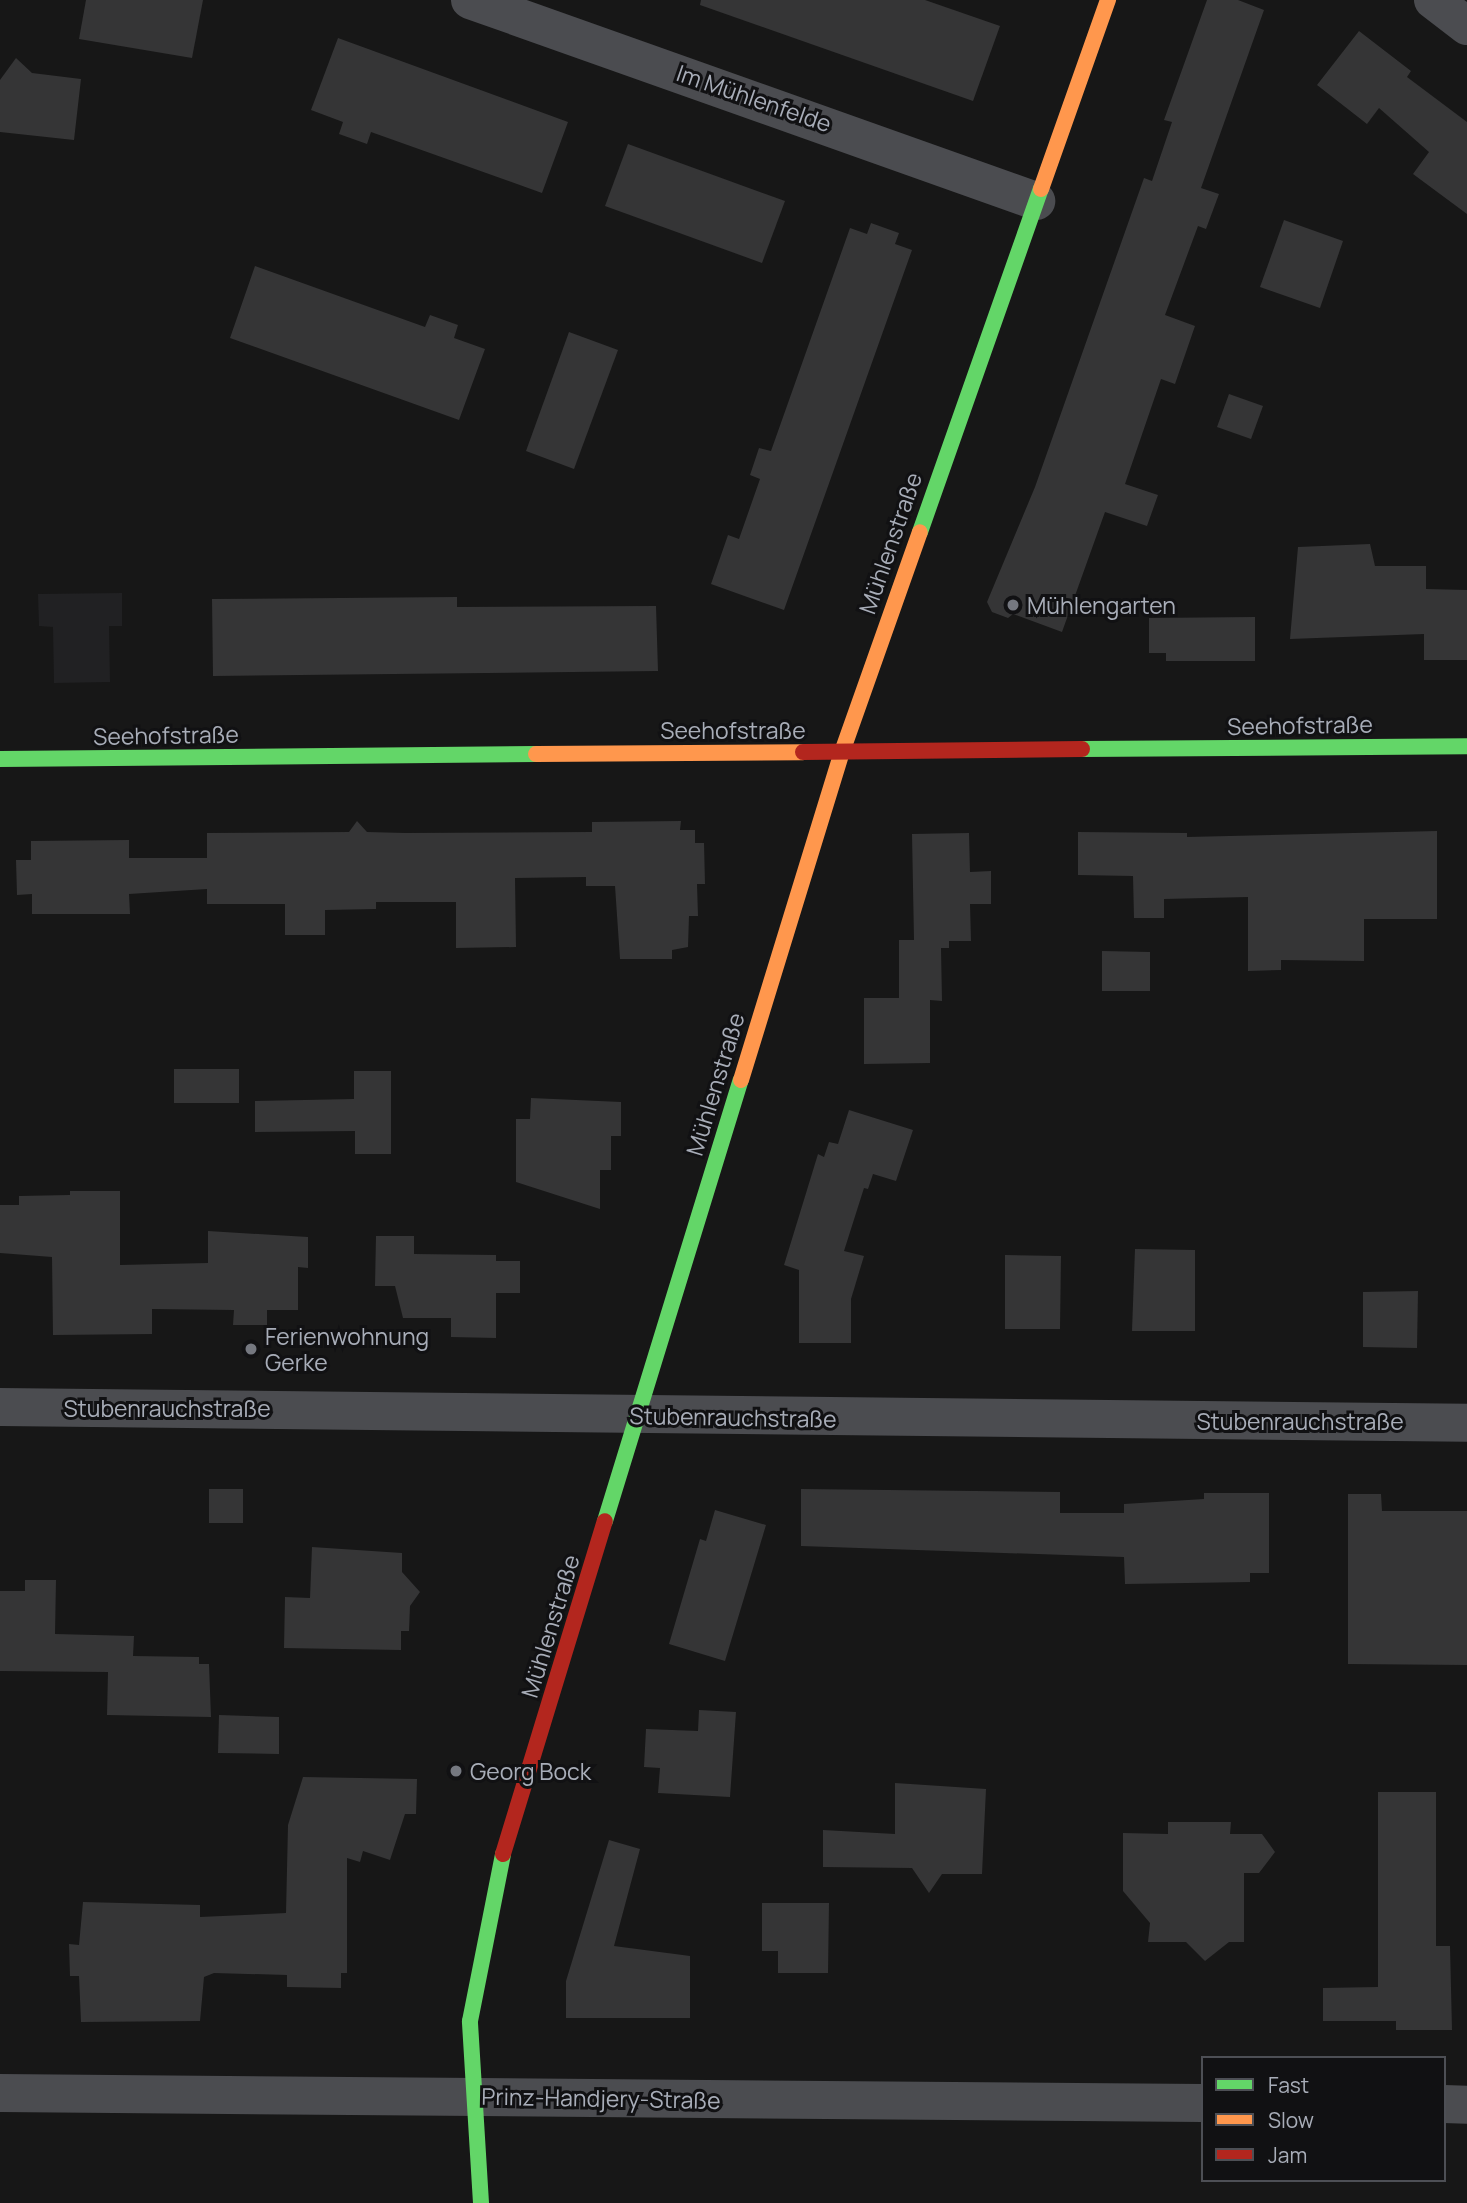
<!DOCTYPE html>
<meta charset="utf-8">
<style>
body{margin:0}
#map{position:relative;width:1467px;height:2203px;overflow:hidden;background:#171717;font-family:Manrope,sans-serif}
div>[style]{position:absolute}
.built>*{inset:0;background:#212123}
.building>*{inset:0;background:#353536}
.street>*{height:38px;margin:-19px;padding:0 19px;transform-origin:19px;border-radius:19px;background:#4b4c50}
.fast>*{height:16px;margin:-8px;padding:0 8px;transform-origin:8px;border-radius:8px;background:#63d668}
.slow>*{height:16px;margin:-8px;padding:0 8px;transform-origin:8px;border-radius:8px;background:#ff974d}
.jam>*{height:16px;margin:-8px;padding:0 8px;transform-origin:8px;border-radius:8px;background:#b3261e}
.dots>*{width:19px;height:19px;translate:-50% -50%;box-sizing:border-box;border:4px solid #111113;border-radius:50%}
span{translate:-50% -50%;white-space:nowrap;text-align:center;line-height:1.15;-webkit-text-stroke:6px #111113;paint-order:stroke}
.street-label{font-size:23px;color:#a8adb8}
.poi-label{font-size:23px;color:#a8adb8}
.left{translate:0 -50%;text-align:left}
.legend{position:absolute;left:1201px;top:2056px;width:245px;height:126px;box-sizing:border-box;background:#111113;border:2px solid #4d4f55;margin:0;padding:9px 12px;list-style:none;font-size:21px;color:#a8adb8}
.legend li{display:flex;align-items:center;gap:14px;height:35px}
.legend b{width:35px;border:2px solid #4d4f55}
</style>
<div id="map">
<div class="built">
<i style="clip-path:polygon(122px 593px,122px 626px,109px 626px,110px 682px,54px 683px,53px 627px,39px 626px,38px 594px)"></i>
</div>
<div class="building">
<i style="clip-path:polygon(86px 0,203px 0,192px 58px,79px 39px)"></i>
<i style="clip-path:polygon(701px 0,925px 0,1000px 26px,973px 101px,700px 5px)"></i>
<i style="clip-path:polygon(1207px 0,1238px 0,1264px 10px,1201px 188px,1219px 194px,1206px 229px,1198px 226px,1165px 315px,1195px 326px,1175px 384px,1161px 379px,1125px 484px,1158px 495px,1147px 526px,1105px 512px,1062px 632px,1013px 614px,1008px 618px,992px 612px,987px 602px,1035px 487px,1144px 178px,1152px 181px,1172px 122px,1164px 120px)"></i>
<i style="clip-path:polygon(1359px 31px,1411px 71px,1407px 77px,1467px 122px,1467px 214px,1413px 174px,1429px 152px,1379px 108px,1367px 124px,1317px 85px)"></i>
<i style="clip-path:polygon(338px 38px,568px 122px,542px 193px,371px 132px,367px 144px,339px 134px,343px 122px,311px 110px)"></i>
<i style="clip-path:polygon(16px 58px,32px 73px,81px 79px,74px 140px,0 132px,0 80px)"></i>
<i style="clip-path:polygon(628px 144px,785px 201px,762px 263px,605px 206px)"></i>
<i style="clip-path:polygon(1284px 220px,1343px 241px,1320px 308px,1260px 287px)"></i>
<i style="clip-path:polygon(871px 223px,899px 233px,895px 244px,912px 250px,784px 610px,711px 584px,728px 535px,739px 539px,760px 479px,750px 475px,759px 448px,771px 451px,850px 228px,867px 234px)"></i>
<i style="clip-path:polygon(255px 266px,425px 327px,430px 315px,458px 325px,454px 338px,485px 349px,459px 420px,230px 338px)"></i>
<i style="clip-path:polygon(569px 332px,618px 350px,574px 469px,526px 451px)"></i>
<i style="clip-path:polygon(1229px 394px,1263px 406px,1251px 439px,1217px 427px)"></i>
<i style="clip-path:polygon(1370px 544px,1375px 566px,1426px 566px,1426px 589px,1467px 590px,1467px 660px,1424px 660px,1424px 634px,1290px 639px,1298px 547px)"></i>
<i style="clip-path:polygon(457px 597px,457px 607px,656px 606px,658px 671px,213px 676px,212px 599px)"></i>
<i style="clip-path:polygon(1255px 617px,1255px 661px,1166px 661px,1166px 653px,1149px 653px,1149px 618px)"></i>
<i style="clip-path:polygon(357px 821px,367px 832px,405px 833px,592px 832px,592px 822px,681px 821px,680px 830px,695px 830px,695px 843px,704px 843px,705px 884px,697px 884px,698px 916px,689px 916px,688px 947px,672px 950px,672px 959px,620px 959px,615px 886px,586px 886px,586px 877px,515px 878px,516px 947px,456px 948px,456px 902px,376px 902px,376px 909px,325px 910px,325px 935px,285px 935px,285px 904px,207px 904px,207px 889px,129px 894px,130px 914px,32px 914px,32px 894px,17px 895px,16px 860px,31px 860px,31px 841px,129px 840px,129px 858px,207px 858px,207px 833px,349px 832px)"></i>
<i style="clip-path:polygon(1437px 831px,1437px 919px,1364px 919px,1364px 961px,1281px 960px,1281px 970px,1248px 971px,1248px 897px,1164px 899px,1164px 918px,1134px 918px,1133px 876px,1078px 875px,1078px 832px,1187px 833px,1187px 837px)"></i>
<i style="clip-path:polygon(969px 833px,970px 872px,991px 871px,991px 904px,970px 904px,971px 941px,949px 941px,949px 948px,941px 948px,942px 1001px,930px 1000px,930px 1063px,864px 1064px,864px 998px,899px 998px,899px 940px,914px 940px,912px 834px)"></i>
<i style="clip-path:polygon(1102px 951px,1150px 952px,1150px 991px,1102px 991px)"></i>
<i style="clip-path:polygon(174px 1069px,239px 1069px,239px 1103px,174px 1103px)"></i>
<i style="clip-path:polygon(354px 1071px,391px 1071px,391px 1154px,355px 1154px,355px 1131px,255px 1132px,255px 1101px,354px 1099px)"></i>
<i style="clip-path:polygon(531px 1098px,621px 1102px,621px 1136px,611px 1136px,611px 1170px,600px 1170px,600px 1209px,516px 1182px,516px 1119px,530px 1119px)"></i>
<i style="clip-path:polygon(849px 1110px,913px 1130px,896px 1181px,873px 1174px,868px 1189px,864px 1188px,844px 1251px,864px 1256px,851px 1299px,851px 1343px,799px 1343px,799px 1270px,784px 1265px,818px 1154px,824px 1157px,829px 1142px,838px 1144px)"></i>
<i style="clip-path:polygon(70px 1191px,120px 1191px,120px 1265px,208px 1263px,208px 1231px,308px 1237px,308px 1268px,298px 1267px,298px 1310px,267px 1310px,267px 1325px,233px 1325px,234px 1310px,152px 1309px,152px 1334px,53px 1335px,52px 1257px,0 1253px,0 1205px,19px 1205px,19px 1196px,70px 1195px)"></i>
<i style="clip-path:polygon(376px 1236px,414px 1236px,414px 1254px,496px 1255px,496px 1261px,520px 1261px,520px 1293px,496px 1293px,496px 1338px,451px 1337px,451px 1318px,403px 1318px,395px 1286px,375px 1286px)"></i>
<i style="clip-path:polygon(1135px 1249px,1195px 1250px,1195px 1331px,1132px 1331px)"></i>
<i style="clip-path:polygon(1005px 1255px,1061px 1256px,1060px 1329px,1005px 1329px)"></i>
<i style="clip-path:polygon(1418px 1291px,1417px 1348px,1363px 1347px,1363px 1292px)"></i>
<i style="clip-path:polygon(209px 1489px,243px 1489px,243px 1523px,209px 1523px)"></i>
<i style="clip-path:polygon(801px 1489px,1060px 1492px,1060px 1513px,1124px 1513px,1124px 1504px,1204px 1499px,1204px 1493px,1269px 1493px,1269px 1573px,1250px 1573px,1250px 1582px,1125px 1584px,1124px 1557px,801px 1546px)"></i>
<i style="clip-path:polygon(1348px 1494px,1381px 1494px,1382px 1511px,1467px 1511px,1467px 1665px,1348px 1664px)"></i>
<i style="clip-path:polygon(715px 1510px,766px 1525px,725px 1661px,669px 1644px,700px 1539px,706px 1541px)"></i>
<i style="clip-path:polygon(312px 1547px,402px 1553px,402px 1572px,420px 1592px,410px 1606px,409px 1631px,401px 1631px,401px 1650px,284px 1648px,285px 1597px,310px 1598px)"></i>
<i style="clip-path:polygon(25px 1580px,56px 1580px,55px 1634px,134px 1636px,133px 1656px,199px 1657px,199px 1664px,209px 1664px,211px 1717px,107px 1715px,108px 1672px,0 1671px,0 1591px,25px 1591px)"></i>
<i style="clip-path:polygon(699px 1710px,736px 1712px,730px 1797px,658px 1793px,660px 1768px,644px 1767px,646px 1729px,698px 1731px)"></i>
<i style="clip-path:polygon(219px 1715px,279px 1717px,279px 1754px,218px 1753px)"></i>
<i style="clip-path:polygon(303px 1777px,417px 1779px,416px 1814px,405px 1814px,390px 1860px,363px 1851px,360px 1862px,347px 1858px,347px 1973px,341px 1973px,341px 1988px,287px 1987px,287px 1975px,214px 1973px,204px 1977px,200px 2021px,81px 2022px,79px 1976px,70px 1976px,69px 1944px,79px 1945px,83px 1902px,200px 1905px,200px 1917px,286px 1913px,288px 1825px)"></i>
<i style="clip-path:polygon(895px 1783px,986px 1789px,982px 1874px,942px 1874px,929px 1893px,912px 1868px,823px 1867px,823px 1830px,895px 1834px)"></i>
<i style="clip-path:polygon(1378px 1792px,1436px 1792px,1436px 1946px,1450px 1946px,1452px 2030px,1396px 2030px,1396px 2021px,1323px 2021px,1323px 1988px,1378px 1987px)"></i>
<i style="clip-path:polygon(1168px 1822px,1231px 1822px,1230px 1834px,1262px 1834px,1275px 1852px,1259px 1873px,1244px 1873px,1244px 1942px,1229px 1942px,1205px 1961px,1186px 1942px,1148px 1942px,1150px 1923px,1123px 1891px,1123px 1833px,1168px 1834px)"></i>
<i style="clip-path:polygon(609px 1840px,640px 1849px,614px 1946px,690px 1956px,690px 2018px,566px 2018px,566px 1981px)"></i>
<i style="clip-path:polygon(762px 1903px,829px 1903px,828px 1973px,778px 1973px,778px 1951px,762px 1951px)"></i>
</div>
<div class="street">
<i style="left:470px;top:0;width:601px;rotate:19.55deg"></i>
<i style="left:1433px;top:0;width:43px;rotate:37.4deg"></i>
<i style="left:0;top:1407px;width:1467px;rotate:0.62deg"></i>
<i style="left:0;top:2093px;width:1203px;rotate:0.48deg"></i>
<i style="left:1444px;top:2104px;width:23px;rotate:2deg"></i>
</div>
<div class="fast">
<i style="left:920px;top:532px;width:364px;rotate:-70.6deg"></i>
<i style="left:1082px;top:749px;width:385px;rotate:-0.4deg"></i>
<i style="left:0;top:759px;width:536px;rotate:-0.53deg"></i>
<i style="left:605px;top:1521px;width:461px;rotate:-72.9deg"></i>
<i style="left:481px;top:2203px;width:182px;rotate:-93.5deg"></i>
<i style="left:470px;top:2021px;width:170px;rotate:-78.8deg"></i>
</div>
<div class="slow">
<i style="left:1041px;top:189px;width:201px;rotate:-70.5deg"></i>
<i style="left:536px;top:754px;width:267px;rotate:-0.4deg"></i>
<i style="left:741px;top:1080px;width:343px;rotate:-72.9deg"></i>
<i style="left:842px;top:752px;width:233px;rotate:-70.5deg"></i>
</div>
<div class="jam">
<i style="left:803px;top:752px;width:279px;rotate:-0.6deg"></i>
<i style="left:503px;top:1854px;width:348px;rotate:-73deg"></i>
</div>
<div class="dots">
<i style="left:1013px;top:605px;background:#757880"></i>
<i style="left:251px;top:1349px;background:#757880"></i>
<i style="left:456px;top:1771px;background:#757880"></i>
</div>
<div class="street-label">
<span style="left:754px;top:98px;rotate:19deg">Im Mühlenfelde</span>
<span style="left:890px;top:543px;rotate:-71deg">Mühlenstraße</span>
<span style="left:1300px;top:725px;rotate:-1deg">Seehofstraße</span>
<span style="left:733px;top:730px">Seehofstraße</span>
<span style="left:166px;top:735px;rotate:-1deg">Seehofstraße</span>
<span style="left:715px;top:1084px;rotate:-73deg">Mühlenstraße</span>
<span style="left:167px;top:1408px">Stubenrauchstraße</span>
<span style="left:733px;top:1417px;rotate:1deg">Stubenrauchstraße</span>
<span style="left:1300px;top:1421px">Stubenrauchstraße</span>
<span style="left:550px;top:1626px;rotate:-73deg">Mühlenstraße</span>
<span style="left:601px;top:2098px;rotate:1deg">Prinz-Handjery-Straße</span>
</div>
<div class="poi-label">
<span class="left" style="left:1027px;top:605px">Mühlengarten</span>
<span class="left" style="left:265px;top:1349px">Ferienwohnung<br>Gerke</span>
<span class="left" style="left:470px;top:1771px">Georg Bock</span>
</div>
<ul class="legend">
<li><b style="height:9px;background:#63d668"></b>Fast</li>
<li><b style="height:9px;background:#ff974d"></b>Slow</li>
<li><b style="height:9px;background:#b3261e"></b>Jam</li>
</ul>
</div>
